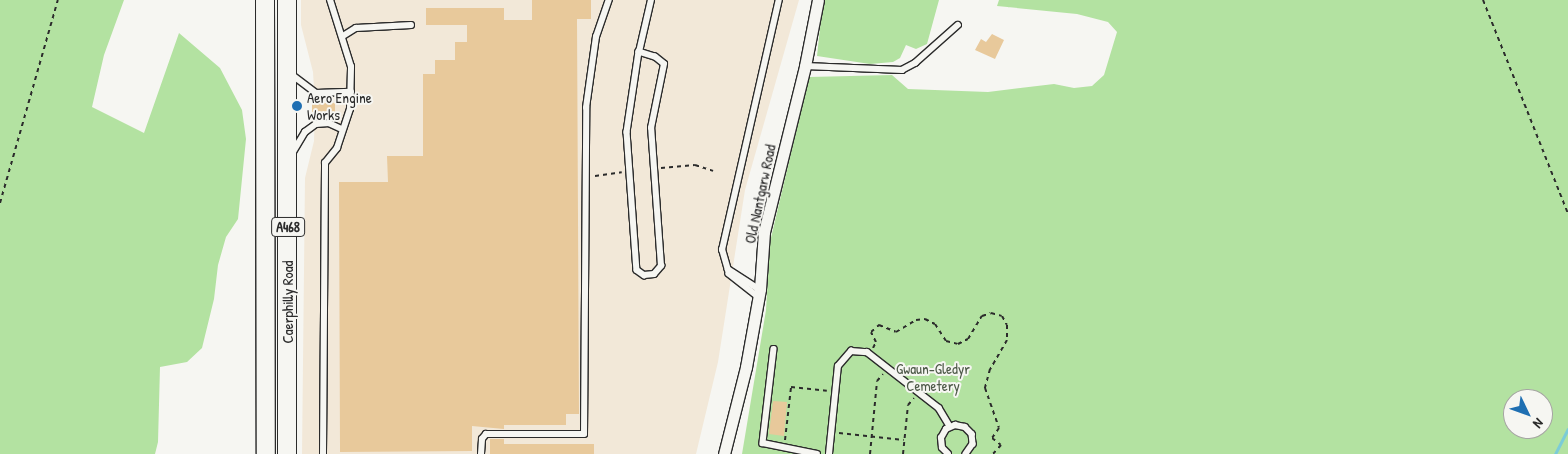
<!DOCTYPE html>
<style>
body{margin:0}
#map{position:relative;width:1568px;height:454px;overflow:hidden;background:#f6f6f2;font-family:"Patrick Hand",sans-serif}
div>[style]{position:absolute}
.built>*{inset:0;background:#f2e8d8}
.green>*{inset:0;background:#b3e2a1}
.stream>*{height:3px;margin:-1.5px;padding:0 1.5px;transform-origin:1.5px;border-radius:1.5px;background:#7cccd7}
.building>*{inset:0;background:#e8c99b}
.path>*{height:2px;margin-top:-1px;transform-origin:0;background:repeating-linear-gradient(90deg,#2b2b2b 0 4px,transparent 0 8px)}
.roads{filter:drop-shadow(1px 0 #2b2b2b) drop-shadow(-1px 0 #2b2b2b) drop-shadow(0 1px #2b2b2b) drop-shadow(0 -1px #2b2b2b)}
.lane>*{height:5.5px;margin:-2.75px;padding:0 2.75px;transform-origin:2.75px;border-radius:2.75px;background:#f6f6f2}
.street>*{height:11px;margin:-5.5px;padding:0 5.5px;transform-origin:5.5px;border-radius:5.5px;background:#f6f6f2}
.primary>*{height:18px;margin:-9px;padding:0 9px;transform-origin:9px;border-radius:9px;background:#f6f6f2}
.dots>*{width:14px;height:14px;translate:-50% -50%;box-sizing:border-box;border:2px solid #f6f6f2;border-radius:50%}
span{translate:-50% -50%;white-space:nowrap;text-align:center;line-height:1.15;-webkit-text-stroke:4px #f6f6f2;paint-order:stroke}
.shield-label span{padding:1px 4px;background:#f6f6f2;border:1px solid;border-radius:4px;-webkit-text-stroke-width:0}
.shield-label{font-size:14px;color:#2b2b2b;font-weight:700}
.poi-label{font-size:15px;color:#2b2b2b}
.left{translate:0 -50%;text-align:left}
.street-label{font-size:15px;color:#2b2b2b}
.park-label{font-size:15px;color:#4d5948}
.north{position:absolute;left:1503px;top:389px;width:50px;height:50px;box-sizing:border-box;background:#f6f6f2;border:1px solid #a5a5a2;border-radius:50%;rotate:132deg;font-size:14px;font-weight:700;line-height:20px;text-align:center;color:#2b2b2b}
.north::after{content:'';display:block;margin:auto;width:18px;height:22px;background:#1f6fb2;clip-path:polygon(50% 0,100% 100%,50% 72%,0 100%)}
</style>
<div id="map">
<div class="built">
<i style="clip-path:polygon(301px 0,799px 0,745px 190px,718px 362px,696px 454px,302px 454px,305px 178px,314px 141px,315px 106px,313px 72px,301px 25px)"></i>
</div>
<div class="green">
<i style="clip-path:polygon(0 0,124px 0,104px 55px,92px 107px,144px 133px,179px 33px,220px 68px,242px 110px,246px 139px,238px 219px,226px 237px,218px 265px,214px 299px,202px 348px,187px 362px,160px 367px,158px 442px,155px 454px,0 454px)"></i>
<i style="clip-path:polygon(823px 0,939px 0,927px 44px,916px 49px,906px 45px,900px 58px,893px 62px,870px 64px,817px 56px)"></i>
<i style="clip-path:polygon(evenodd,999px 0,1568px 0,1568px 454px,742px 454px,766px 310px,770px 242px,809px 77px,892px 75px,908px 89px,988px 92px,1054px 84px,1074px 88px,1092px 86px,1104px 75px,1117px 32px,1108px 22px,1077px 14px,997px 6px,999px 0,1513px 399px,1543px 399px,1543px 429px,1513px 429px,1513px 399px)"></i>
</div>
<div class="stream">
<i style="left:1555px;top:454px;width:28px;rotate:-63deg"></i>
</div>
<div class="building">
<i style="clip-path:polygon(532px 0,591px 0,591px 19px,577px 19px,579px 414px,566px 414px,566px 425px,504px 425px,504px 429px,472px 426px,472px 451px,340px 452px,339px 182px,388px 182px,387px 156px,423px 156px,423px 74px,435px 74px,435px 60px,455px 60px,455px 42px,467px 42px,467px 25px,426px 25px,426px 8px,504px 8px,504px 20px,532px 20px)"></i>
<i style="clip-path:polygon(992px 34px,1004px 40px,995px 59px,975px 50px,981px 39px,986px 42px)"></i>
<i style="clip-path:polygon(312px 103px,335px 103px,335px 112px,312px 112px)"></i>
<i style="clip-path:polygon(773px 401px,787px 402px,784px 436px,769px 434px)"></i>
<i style="clip-path:polygon(490px 439px,504px 439px,504px 444px,594px 444px,594px 454px,490px 454px)"></i>
</div>
<div class="path">
<i style="left:1483px;top:0;width:230px;rotate:68.3deg"></i>
<i style="left:661px;top:168px;width:34px;rotate:-5deg"></i>
<i style="left:695px;top:165px;width:19px;rotate:18deg"></i>
<i style="left:595px;top:176px;width:27px;rotate:-8deg"></i>
<i style="left:0;top:203px;width:211px;rotate:-74.1deg"></i>
<i style="left:873px;top:348px;width:7px;rotate:-63deg"></i>
<i style="left:876px;top:342px;width:11px;rotate:-117deg"></i>
<i style="left:871px;top:332px;width:11px;rotate:-41deg"></i>
<i style="left:879px;top:325px;width:18px;rotate:22deg"></i>
<i style="left:896px;top:332px;width:23px;rotate:-31deg"></i>
<i style="left:916px;top:320px;width:9px;rotate:-6deg"></i>
<i style="left:925px;top:319px;width:11px;rotate:27deg"></i>
<i style="left:935px;top:324px;width:20px;rotate:57deg"></i>
<i style="left:946px;top:341px;width:12px;rotate:14deg"></i>
<i style="left:958px;top:344px;width:11px;rotate:-27deg"></i>
<i style="left:968px;top:339px;width:27px;rotate:-59deg"></i>
<i style="left:982px;top:316px;width:9px;rotate:-18deg"></i>
<i style="left:991px;top:313px;width:11px;rotate:15deg"></i>
<i style="left:1002px;top:316px;width:10px;rotate:61deg"></i>
<i style="left:1007px;top:325px;width:15px;rotate:90deg"></i>
<i style="left:1007px;top:340px;width:34px;rotate:120deg"></i>
<i style="left:990px;top:369px;width:20px;rotate:105deg"></i>
<i style="left:985px;top:388px;width:42px;rotate:70.7deg"></i>
<i style="left:999px;top:428px;width:12px;rotate:125deg"></i>
<i style="left:992px;top:438px;width:11px;rotate:38deg"></i>
<i style="left:1001px;top:445px;width:12px;rotate:132deg"></i>
<i style="left:839px;top:433px;width:65px;rotate:6.1deg"></i>
<i style="left:785px;top:440px;width:53px;rotate:-83.5deg"></i>
<i style="left:791px;top:387px;width:36px;rotate:6deg"></i>
<i style="left:870px;top:454px;width:73px;rotate:-84.5deg"></i>
<i style="left:877px;top:381px;width:9px;rotate:-49deg"></i>
<i style="left:903px;top:454px;width:49px;rotate:-84.2deg"></i>
<i style="left:908px;top:405px;width:9px;rotate:-49deg"></i>
</div>
<div class="roads">
<div class="lane">
<i style="left:343px;top:36px;width:15px;rotate:-32deg"></i>
<i style="left:356px;top:28px;width:55px;rotate:-3.1deg"></i>
<i style="left:639px;top:52px;width:81px;rotate:98.5deg"></i>
<i style="left:627px;top:132px;width:138px;rotate:85.9deg"></i>
<i style="left:637px;top:270px;width:9px;rotate:36deg"></i>
<i style="left:644px;top:275px;width:10px;rotate:-6deg"></i>
<i style="left:654px;top:274px;width:11px;rotate:-49deg"></i>
<i style="left:661px;top:266px;width:138px;rotate:-94.1deg"></i>
<i style="left:651px;top:128px;width:65px;rotate:-78.5deg"></i>
<i style="left:664px;top:64px;width:11px;rotate:-142deg"></i>
<i style="left:655px;top:57px;width:17px;rotate:-163deg"></i>
<i style="left:639px;top:52px;width:53px;rotate:-77deg"></i>
<i style="left:805px;top:66px;width:97px;rotate:2.4deg"></i>
<i style="left:902px;top:70px;width:15px;rotate:-28deg"></i>
<i style="left:915px;top:63px;width:57px;rotate:-41.5deg"></i>
<i style="left:291px;top:74px;width:31px;rotate:37deg"></i>
<i style="left:316px;top:93px;width:35px;rotate:-2deg"></i>
<i style="left:293px;top:152px;width:23px;rotate:-59deg"></i>
<i style="left:305px;top:132px;width:14px;rotate:-36deg"></i>
<i style="left:316px;top:124px;width:13px;rotate:-4deg"></i>
<i style="left:329px;top:123px;width:14px;rotate:25deg"></i>
<i style="left:728px;top:269px;width:37px;rotate:33deg"></i>
<i style="left:758px;top:297px;width:37px;rotate:-142deg"></i>
<i style="left:729px;top:274px;width:25px;rotate:-106deg"></i>
<i style="left:722px;top:250px;width:256px;rotate:-77.2deg"></i>
<i style="left:774px;top:349px;width:95px;rotate:96.7deg"></i>
<i style="left:763px;top:443px;width:55px;rotate:11.5deg"></i>
<i style="left:323px;top:454px;width:291px;rotate:-89.6deg"></i>
<i style="left:325px;top:163px;width:19px;rotate:-51deg"></i>
<i style="left:337px;top:148px;width:41px;rotate:-71.6deg"></i>
<i style="left:350px;top:109px;width:42px;rotate:-88.6deg"></i>
<i style="left:351px;top:67px;width:70px;rotate:-107.4deg"></i>
<i style="left:481px;top:454px;width:15px;rotate:-86deg"></i>
<i style="left:482px;top:439px;width:6px;rotate:-51deg"></i>
<i style="left:486px;top:434px;width:98px"></i>
<i style="left:584px;top:434px;width:326px;rotate:-89.6deg"></i>
<i style="left:586px;top:108px;width:72px;rotate:-82deg"></i>
<i style="left:596px;top:37px;width:39px;rotate:-71deg"></i>
<i style="left:829px;top:454px;width:88px;rotate:-84.2deg"></i>
<i style="left:838px;top:366px;width:20px;rotate:-49deg"></i>
<i style="left:851px;top:351px;width:16px;rotate:4deg"></i>
<i style="left:867px;top:352px;width:91px;rotate:37.9deg"></i>
<i style="left:939px;top:408px;width:21px;rotate:59deg"></i>
<i style="left:948px;top:454px;width:8px;rotate:-135deg"></i>
<i style="left:942px;top:448px;width:10px;rotate:-96deg"></i>
<i style="left:941px;top:438px;width:10px;rotate:-61deg"></i>
<i style="left:946px;top:429px;width:10px;rotate:-24deg"></i>
<i style="left:955px;top:425px;width:10px;rotate:11deg"></i>
<i style="left:965px;top:427px;width:10px;rotate:45deg"></i>
<i style="left:972px;top:434px;width:10px;rotate:84deg"></i>
<i style="left:973px;top:444px;width:12px;rotate:125deg"></i>
</div>
<div class="street">
<i style="left:724px;top:454px;width:90px;rotate:-75.8deg"></i>
<i style="left:746px;top:367px;width:79px;rotate:-79.8deg"></i>
<i style="left:760px;top:289px;width:57px;rotate:-86deg"></i>
<i style="left:764px;top:232px;width:171px;rotate:-76.1deg"></i>
<i style="left:805px;top:66px;width:67px;rotate:-78.9deg"></i>
</div>
<div class="primary">
<i style="left:265px;top:0;width:454px;rotate:89.9deg"></i>
<i style="left:287px;top:0;width:454px;rotate:90deg"></i>
</div>
</div>
<div class="dots">
<i style="left:297px;top:106px;background:#1f6fb2"></i>
</div>
<div class="shield-label">
<span style="left:288px;top:227px">A468</span>
</div>
<div class="poi-label">
<span class="left" style="left:307px;top:106px">Aero Engine<br>Works</span>
</div>
<div class="street-label">
<span style="left:760px;top:194px;rotate:-78deg">Old Nantgarw Road</span>
<span style="left:288px;top:302px;rotate:-90deg">Caerphilly Road</span>
</div>
<div class="park-label">
<span style="left:933px;top:377px">Gwaun-Gledyr<br>Cemetery</span>
</div>
<div class="north">N</div>
</div>
